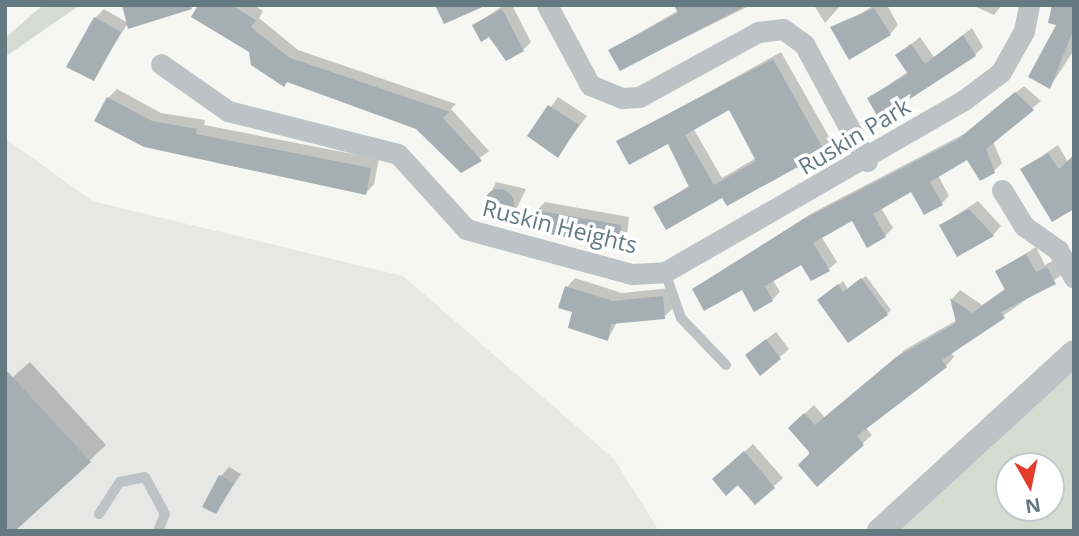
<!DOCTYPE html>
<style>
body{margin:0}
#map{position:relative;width:1079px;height:536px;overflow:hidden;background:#f6f6f2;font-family:"Open Sans",sans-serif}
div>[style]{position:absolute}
.built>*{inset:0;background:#e7e7e6}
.green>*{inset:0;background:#d6dbd2}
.shadow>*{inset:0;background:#0003}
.building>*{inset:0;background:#a5afb3}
.round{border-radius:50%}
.service>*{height:10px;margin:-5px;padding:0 5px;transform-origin:5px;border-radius:5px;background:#bcc2c5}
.minor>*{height:21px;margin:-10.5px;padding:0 10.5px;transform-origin:10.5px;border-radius:10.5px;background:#bcc2c5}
.tertiary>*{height:26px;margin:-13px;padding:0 13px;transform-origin:13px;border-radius:13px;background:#bcc2c5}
span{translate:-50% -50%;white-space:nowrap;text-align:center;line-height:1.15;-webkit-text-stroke:7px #fff;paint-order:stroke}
.street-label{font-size:23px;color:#657983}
.frame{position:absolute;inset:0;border:7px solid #657983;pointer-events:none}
.north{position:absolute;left:995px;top:452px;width:70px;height:70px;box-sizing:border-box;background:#fff;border:2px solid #c1c9cd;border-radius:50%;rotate:171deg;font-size:19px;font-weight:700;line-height:28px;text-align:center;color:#657983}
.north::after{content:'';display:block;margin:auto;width:24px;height:32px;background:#e13d28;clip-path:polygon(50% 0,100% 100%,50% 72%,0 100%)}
</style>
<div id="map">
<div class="built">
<i style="clip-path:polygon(5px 138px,92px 201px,403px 276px,614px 459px,659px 531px,5px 531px)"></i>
</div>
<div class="green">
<i style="clip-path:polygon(43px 5px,80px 5px,5px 57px,5px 38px)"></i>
<i style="clip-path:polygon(evenodd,1074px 371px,1074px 531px,896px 531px,953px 479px,1074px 371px,1009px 466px,1051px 466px,1051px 508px,1009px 508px,1009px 466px)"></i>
</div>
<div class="shadow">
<i style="clip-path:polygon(200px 5px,253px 5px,263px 11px,259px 18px,298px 50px,456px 104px,451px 109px,489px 151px,462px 171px,417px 127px,251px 51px)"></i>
<i style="clip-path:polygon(504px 5px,512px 5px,531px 42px,523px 50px,474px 25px)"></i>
<i style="clip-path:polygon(676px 5px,751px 5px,621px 69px,610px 50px,679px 10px)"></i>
<i style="clip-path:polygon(814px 5px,841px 5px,825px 23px)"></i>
<i style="clip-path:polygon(875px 5px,887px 5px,898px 25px,890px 34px,844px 24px)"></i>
<i style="clip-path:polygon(972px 5px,1002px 5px,994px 15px)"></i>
<i style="clip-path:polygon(1074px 5px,1074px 50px,1050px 87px,1058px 23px)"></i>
<i style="clip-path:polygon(104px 9px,128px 23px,93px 79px,95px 18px)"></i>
<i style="clip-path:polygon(972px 28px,983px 47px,975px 55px,869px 98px,909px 71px,898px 55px,920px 37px,934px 57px)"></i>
<i style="clip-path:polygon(evenodd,781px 52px,832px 142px,723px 196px,655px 208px,690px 185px,669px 142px,618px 142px,781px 52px,730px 108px,756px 158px,722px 178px,693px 128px,730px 108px)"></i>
<i style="clip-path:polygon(1024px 86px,1041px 101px,993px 141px,1002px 163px,994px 171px,980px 179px,968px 158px,938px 175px,949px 196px,942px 203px,912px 190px,881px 208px,893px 228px,885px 236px,853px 219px,821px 236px,837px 262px,829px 269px,802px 263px,773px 280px,780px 292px,772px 300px,743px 288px,694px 290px,812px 213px,966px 133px)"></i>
<i style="clip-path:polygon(117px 89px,161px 113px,205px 120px,204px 125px,379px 159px,374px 184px,366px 193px,213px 162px,108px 98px)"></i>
<i style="clip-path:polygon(558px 97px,587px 116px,557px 155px,530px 136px)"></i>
<i style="clip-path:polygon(1058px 145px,1068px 162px,1074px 207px,1023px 169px)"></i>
<i style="clip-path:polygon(496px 182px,526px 189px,513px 216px,483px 210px)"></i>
<i style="clip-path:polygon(978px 201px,1001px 226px,993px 235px,941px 225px)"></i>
<i style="clip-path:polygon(545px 202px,629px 217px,627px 236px,618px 245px,587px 241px,536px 211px)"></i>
<i style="clip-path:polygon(1036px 247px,1045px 265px,1056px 259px,1063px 274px,951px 352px,954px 357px,946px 366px,866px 428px,872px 435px,818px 484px,799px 419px,814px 405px,825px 418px,906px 349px,957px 320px,952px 299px,960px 290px,982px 305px,1006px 288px,997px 271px)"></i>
<i style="clip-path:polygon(866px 276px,891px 310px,887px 314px,823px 297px,843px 281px,848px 289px)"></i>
<i style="clip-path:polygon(575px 278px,622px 293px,670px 288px,672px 309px,664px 317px,617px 322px,608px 339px,575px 311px,567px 287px)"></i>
<i style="clip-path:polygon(776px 332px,789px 349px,761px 373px,756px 347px)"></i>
<i style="clip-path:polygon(30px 362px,106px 445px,89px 461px,6px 383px)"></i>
<i style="clip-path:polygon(753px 444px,783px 478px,755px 503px,723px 471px)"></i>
<i style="clip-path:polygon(229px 467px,241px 474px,216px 512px,221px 476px)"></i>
</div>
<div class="building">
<i style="clip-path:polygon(122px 5px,191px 5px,192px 9px,128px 29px)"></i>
<i style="clip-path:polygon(198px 5px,231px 5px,256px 20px,251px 27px,290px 58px,450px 112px,443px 118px,482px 161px,461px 173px,416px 129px,287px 82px,284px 87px,251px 65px,249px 52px,191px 17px)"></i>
<i style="clip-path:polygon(435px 5px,487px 5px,444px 24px)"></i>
<i style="clip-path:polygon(674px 5px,747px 5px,620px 71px,608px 50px,678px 13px)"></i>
<i style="clip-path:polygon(1052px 5px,1074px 5px,1074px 28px,1050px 89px,1028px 77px,1056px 25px,1048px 23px)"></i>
<i style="clip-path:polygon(874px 8px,891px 35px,849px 60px,830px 27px)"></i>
<i style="clip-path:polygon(502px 9px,524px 51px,506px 61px,489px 37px,481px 42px,472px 25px)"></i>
<i style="clip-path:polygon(94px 17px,121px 32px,94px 81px,66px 67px)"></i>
<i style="clip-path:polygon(963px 35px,976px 56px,879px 119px,867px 98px,908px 74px,895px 55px,911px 44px,925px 64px)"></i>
<i style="clip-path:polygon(evenodd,773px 59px,825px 152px,727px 206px,722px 198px,666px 230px,653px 207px,689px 187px,668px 144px,629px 165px,616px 141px,773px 59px,729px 110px,756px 161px,714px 185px,685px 135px,729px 110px)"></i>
<i style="clip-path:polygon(1015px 92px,1034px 110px,986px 149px,995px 173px,980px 181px,967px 160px,930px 182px,943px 205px,924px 215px,911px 192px,873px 214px,886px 237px,867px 248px,852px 221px,813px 243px,830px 271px,811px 281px,801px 265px,765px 286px,773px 301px,754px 312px,742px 290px,704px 311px,692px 289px,802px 220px,957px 140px)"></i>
<i style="clip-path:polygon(107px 97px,152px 121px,197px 129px,196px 134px,371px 168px,366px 195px,144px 147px,94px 121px)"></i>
<i style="clip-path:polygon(548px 105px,579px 125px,558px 158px,527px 136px)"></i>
<i style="clip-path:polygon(1048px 153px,1059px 169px,1074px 155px,1074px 209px,1052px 222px,1020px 169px)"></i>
<i class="round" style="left:484px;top:189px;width:30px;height:30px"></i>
<i style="clip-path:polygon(969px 209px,994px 236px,957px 257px,939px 225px)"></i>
<i style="clip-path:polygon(535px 210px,621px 225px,619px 247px,532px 231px)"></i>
<i style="clip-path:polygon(1026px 254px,1036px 272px,1047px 267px,1056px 284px,1001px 312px,1005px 318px,942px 360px,947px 367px,857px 436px,864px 445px,817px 487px,798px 465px,810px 453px,788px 428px,804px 413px,815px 425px,895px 358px,956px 323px,950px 298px,972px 313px,1005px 290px,995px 271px)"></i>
<i style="clip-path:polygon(861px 278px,888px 315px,848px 343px,817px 300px,838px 284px,843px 292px)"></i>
<i style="clip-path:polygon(565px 286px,613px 301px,663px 296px,665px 319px,611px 324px,608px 341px,568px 328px,572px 312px,558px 308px)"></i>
<i style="clip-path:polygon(766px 339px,781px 359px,760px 376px,745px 355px)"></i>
<i style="clip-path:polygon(5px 369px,91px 462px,15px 531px,5px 531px)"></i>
<i style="clip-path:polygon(744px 451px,775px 488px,755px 505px,738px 485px,726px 496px,712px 479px)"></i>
<i style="clip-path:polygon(219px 475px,234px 483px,216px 514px,202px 507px)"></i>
</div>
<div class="service">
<i style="left:665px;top:272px;width:49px;rotate:70.8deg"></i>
<i style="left:681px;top:318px;width:65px;rotate:46.2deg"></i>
<i style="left:99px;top:514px;width:38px;rotate:-57deg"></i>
<i style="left:120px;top:482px;width:25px;rotate:-11deg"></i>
<i style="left:145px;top:477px;width:42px;rotate:61.6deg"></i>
<i style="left:165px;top:514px;width:18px;rotate:112deg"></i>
</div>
<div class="minor">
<i style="left:547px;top:5px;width:91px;rotate:61.7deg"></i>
<i style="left:590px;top:85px;width:35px;rotate:22deg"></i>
<i style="left:622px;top:98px;width:17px;rotate:-3deg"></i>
<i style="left:639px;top:97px;width:136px;rotate:-28.6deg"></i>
<i style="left:758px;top:32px;width:25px;rotate:-7deg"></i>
<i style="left:783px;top:29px;width:26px;rotate:36deg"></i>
<i style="left:804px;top:44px;width:133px;rotate:61.7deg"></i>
<i style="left:161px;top:64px;width:82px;rotate:35deg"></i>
<i style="left:228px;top:111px;width:175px;rotate:14.2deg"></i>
<i style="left:398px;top:154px;width:101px;rotate:47.8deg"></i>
<i style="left:466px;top:229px;width:172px;rotate:15.2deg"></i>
<i style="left:632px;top:274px;width:33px;rotate:-3deg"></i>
<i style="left:665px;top:272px;width:345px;rotate:-29.9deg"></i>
<i style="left:964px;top:100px;width:46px;rotate:-37.1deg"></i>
<i style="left:1001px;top:72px;width:47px;rotate:-60.7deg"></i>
<i style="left:1024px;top:31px;width:26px;rotate:-79deg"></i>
<i style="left:1002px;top:190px;width:42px;rotate:58.6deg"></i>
<i style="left:1024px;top:226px;width:42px;rotate:35.2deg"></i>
<i style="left:1058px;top:250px;width:32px;rotate:60deg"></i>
</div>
<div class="tertiary">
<i style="left:880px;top:531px;width:263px;rotate:-42.5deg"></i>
</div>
<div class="street-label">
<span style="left:854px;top:136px;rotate:-31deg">Ruskin Park</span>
<span style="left:560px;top:226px;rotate:14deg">Ruskin Heights</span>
</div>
<div class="frame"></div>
<div class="north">N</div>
</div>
